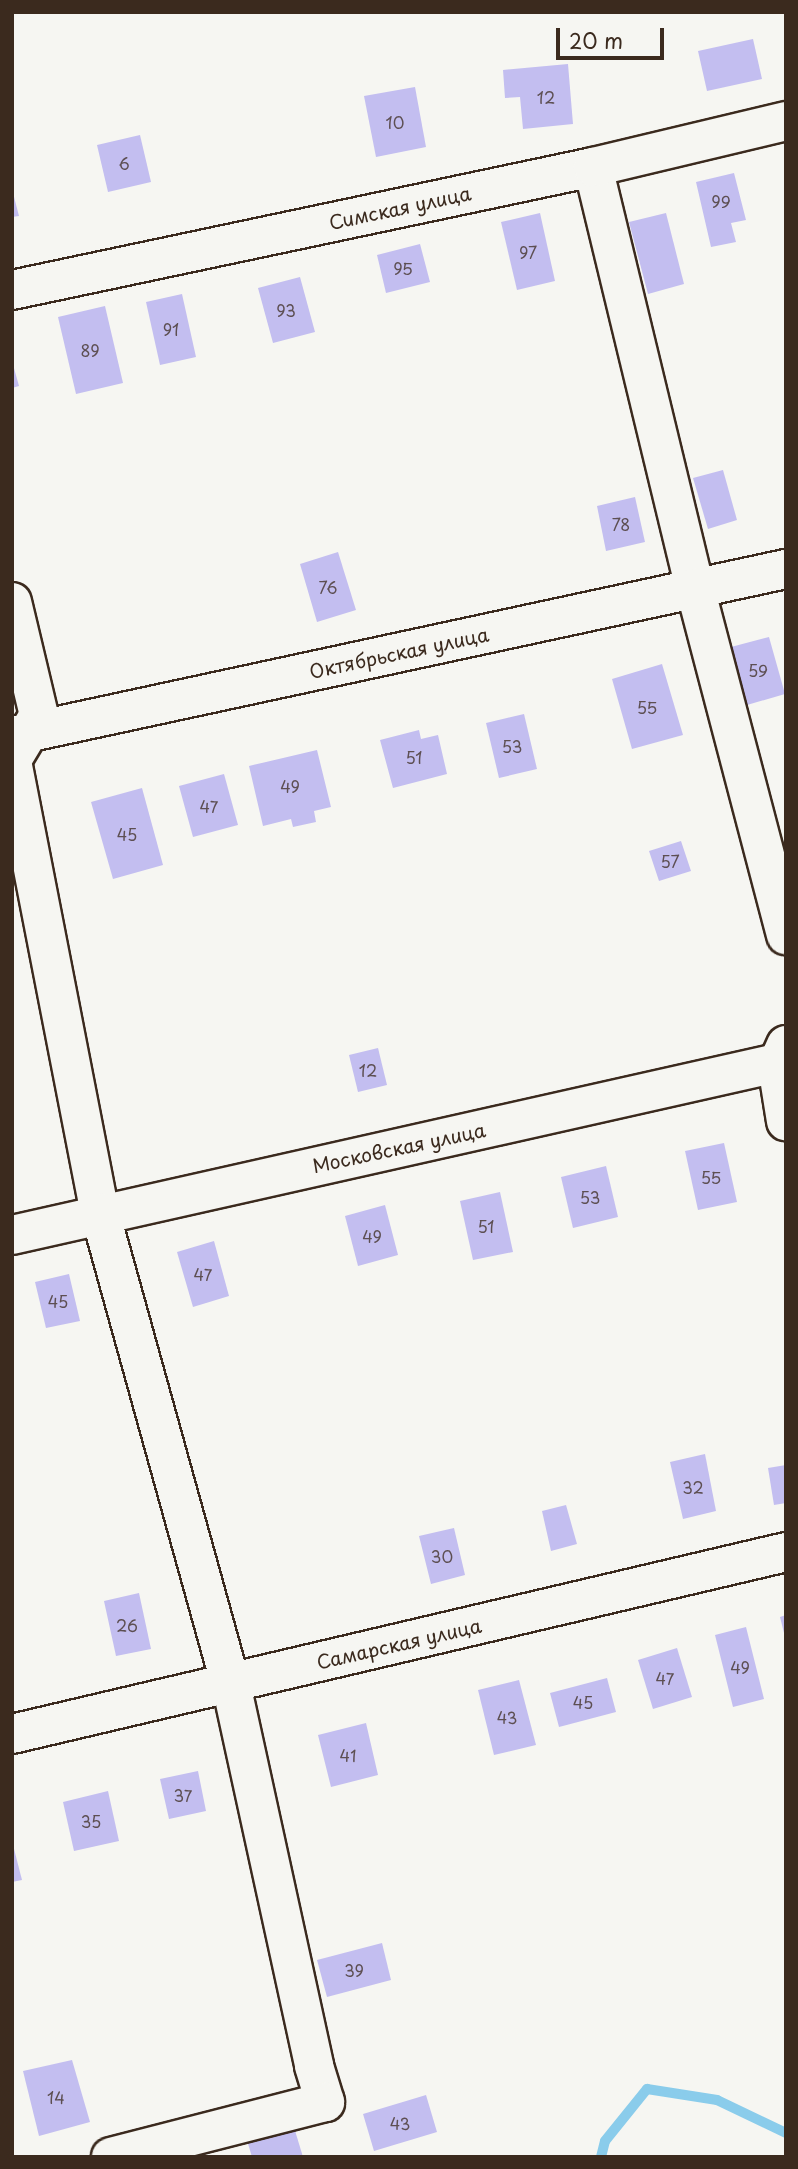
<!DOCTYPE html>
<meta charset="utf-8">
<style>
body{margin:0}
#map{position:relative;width:798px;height:2169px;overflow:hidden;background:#f6f6f2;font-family:"Playpen Sans",sans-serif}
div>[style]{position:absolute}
.stream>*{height:10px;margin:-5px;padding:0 5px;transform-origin:5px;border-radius:5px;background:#8acceb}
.building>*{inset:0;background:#c3bef0}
.roads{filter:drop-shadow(2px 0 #3b2a1e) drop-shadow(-2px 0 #3b2a1e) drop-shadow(0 2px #3b2a1e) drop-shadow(0 -2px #3b2a1e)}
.minor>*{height:38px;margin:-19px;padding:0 19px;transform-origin:19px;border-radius:19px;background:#f6f6f2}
.major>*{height:38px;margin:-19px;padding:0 19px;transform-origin:19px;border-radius:19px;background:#f6f6f2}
span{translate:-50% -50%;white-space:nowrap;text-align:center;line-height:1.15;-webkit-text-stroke:6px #f6f6f2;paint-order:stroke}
.number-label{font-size:16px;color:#5d4f52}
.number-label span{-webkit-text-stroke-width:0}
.street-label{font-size:19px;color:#3b2a1e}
.frame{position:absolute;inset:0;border:14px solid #3b2a1e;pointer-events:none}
.scale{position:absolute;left:556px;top:28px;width:108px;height:32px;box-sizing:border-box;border:4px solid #3b2a1e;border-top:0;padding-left:9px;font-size:21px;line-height:24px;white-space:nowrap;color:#3b2a1e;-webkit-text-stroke:5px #f6f6f2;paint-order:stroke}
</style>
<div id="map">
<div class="stream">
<i style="left:601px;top:2157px;width:16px;rotate:-76deg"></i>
<i style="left:605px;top:2141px;width:67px;rotate:-51.1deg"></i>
<i style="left:647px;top:2089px;width:71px;rotate:8.9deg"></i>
<i style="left:717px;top:2100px;width:76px;rotate:25.6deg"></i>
</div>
<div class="building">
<i style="clip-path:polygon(753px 39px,762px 79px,707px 91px,698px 51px)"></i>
<i style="clip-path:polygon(568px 64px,573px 124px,523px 129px,520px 97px,505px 98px,503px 70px)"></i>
<i style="clip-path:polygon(415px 87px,426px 147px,376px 157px,364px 96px)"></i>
<i style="clip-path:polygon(140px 135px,151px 182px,108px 192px,97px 145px)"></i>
<i style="clip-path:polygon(734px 173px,746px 220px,731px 223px,736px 242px,711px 247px,696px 182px)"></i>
<i style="clip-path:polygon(13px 193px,19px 216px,12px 217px,12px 194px)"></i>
<i style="clip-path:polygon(540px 213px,555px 281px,517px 290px,501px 222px)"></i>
<i style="clip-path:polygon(666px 213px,684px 284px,648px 294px,629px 222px)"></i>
<i style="clip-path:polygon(420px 244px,430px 282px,386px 293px,377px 255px)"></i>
<i style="clip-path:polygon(300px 277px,315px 332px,273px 343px,258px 288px)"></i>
<i style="clip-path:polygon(182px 294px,196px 357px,160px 365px,146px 302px)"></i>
<i style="clip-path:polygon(105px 306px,123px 383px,76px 394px,58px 317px)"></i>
<i style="clip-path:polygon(12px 361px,19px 386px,12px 388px)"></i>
<i style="clip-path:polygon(723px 470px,737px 520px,708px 529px,693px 478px)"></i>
<i style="clip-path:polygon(635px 497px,645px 542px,606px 551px,597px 506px)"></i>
<i style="clip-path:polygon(338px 552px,356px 610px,317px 622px,300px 564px)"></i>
<i style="clip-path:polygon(769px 637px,785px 694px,747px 705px,731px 647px)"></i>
<i style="clip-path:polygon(662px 664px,683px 735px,632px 749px,612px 679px)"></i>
<i style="clip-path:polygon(524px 714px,537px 769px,499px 778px,486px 723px)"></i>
<i style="clip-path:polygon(419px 730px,421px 739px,438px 735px,447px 774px,393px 788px,380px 740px)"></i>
<i style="clip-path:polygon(317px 750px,331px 807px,314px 811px,316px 822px,293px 827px,291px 819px,263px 826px,249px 766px)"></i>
<i style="clip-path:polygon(224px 774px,238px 825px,193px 837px,179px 786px)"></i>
<i style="clip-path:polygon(142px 788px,163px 865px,113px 879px,91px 802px)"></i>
<i style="clip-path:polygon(681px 841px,691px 871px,659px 881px,649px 851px)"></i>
<i style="clip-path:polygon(378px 1048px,387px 1085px,358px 1092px,349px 1055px)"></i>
<i style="clip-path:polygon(724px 1143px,737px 1202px,698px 1210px,685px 1151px)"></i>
<i style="clip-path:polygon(606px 1166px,618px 1217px,573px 1228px,561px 1177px)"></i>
<i style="clip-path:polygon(500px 1192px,513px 1252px,473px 1260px,460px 1201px)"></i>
<i style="clip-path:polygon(385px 1205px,398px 1255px,358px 1266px,345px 1216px)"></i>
<i style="clip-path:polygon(214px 1241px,229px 1296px,193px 1307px,177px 1252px)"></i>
<i style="clip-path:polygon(69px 1274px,80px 1321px,46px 1328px,35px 1282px)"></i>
<i style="clip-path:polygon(705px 1454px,716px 1511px,683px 1519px,670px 1462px)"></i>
<i style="clip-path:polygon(786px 1465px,786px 1503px,774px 1505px,768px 1468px)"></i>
<i style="clip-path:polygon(566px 1505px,577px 1544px,551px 1551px,542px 1511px)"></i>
<i style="clip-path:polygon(454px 1528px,465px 1575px,431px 1584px,419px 1536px)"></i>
<i style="clip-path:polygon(139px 1593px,151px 1649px,116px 1656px,104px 1601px)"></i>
<i style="clip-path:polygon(786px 1615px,786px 1637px,785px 1637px,780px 1617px)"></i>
<i style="clip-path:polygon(746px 1627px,764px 1699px,733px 1707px,715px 1635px)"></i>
<i style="clip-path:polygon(677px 1648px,692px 1697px,653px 1709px,638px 1660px)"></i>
<i style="clip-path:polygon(607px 1678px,616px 1712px,559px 1727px,550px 1693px)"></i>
<i style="clip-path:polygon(519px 1680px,536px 1745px,494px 1755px,478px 1690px)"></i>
<i style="clip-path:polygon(366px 1723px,378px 1775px,331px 1787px,318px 1735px)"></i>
<i style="clip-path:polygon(198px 1771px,206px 1811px,169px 1819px,160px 1779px)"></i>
<i style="clip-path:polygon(108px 1791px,119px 1841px,74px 1851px,63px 1802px)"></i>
<i style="clip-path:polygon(12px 1841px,22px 1880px,12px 1882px)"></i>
<i style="clip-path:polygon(382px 1943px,391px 1980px,327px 1997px,317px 1960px)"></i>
<i style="clip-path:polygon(72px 2060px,90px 2122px,39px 2136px,23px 2071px)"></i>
<i style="clip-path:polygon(426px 2095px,437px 2132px,374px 2151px,363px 2114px)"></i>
<i style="clip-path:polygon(293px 2124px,303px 2157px,252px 2157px,246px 2137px)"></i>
</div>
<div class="roads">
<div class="minor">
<i style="left:593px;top:167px;width:433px;rotate:76.4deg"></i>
<i style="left:695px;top:588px;width:359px;rotate:75.3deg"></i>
<i style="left:12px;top:290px;width:594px;rotate:-11.95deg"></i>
<i style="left:593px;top:167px;width:198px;rotate:-13.4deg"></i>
<i style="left:12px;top:602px;width:116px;rotate:76.6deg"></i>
<i style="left:39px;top:715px;width:47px;rotate:121deg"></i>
<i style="left:12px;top:761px;width:460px;rotate:79deg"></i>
<i style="left:100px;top:1213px;width:489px;rotate:74.5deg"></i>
<i style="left:231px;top:1684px;width:391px;rotate:77.7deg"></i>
<i style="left:314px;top:2066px;width:38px;rotate:73deg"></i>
<i style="left:325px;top:2102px;width:221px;rotate:165.6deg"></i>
<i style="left:786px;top:1045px;width:22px;rotate:114deg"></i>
<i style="left:777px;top:1065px;width:57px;rotate:80.9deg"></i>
<i style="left:12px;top:1235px;width:793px;rotate:-12.67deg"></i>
<i style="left:12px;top:1734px;width:795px;rotate:-13.23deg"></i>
</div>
<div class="major">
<i style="left:12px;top:736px;width:792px;rotate:-12.18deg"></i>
</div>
</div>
<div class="number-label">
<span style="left:546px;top:97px">12</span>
<span style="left:395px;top:122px">10</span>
<span style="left:124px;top:163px">6</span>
<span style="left:721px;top:201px">99</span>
<span style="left:528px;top:252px">97</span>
<span style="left:403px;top:268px">95</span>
<span style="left:286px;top:310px">93</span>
<span style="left:171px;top:329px">91</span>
<span style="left:90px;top:350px">89</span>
<span style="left:621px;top:524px">78</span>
<span style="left:328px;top:587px">76</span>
<span style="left:758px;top:670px">59</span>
<span style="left:647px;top:707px">55</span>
<span style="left:512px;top:746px">53</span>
<span style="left:414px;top:757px">51</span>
<span style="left:290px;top:786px">49</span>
<span style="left:209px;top:806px">47</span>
<span style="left:127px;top:834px">45</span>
<span style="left:670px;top:861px">57</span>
<span style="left:368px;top:1070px">12</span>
<span style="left:711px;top:1177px">55</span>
<span style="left:590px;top:1197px">53</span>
<span style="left:486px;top:1226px">51</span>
<span style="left:372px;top:1236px">49</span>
<span style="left:203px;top:1274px">47</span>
<span style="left:58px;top:1301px">45</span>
<span style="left:693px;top:1487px">32</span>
<span style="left:442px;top:1556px">30</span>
<span style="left:127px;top:1625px">26</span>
<span style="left:740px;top:1667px">49</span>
<span style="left:665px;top:1678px">47</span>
<span style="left:583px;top:1702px">45</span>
<span style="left:507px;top:1717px">43</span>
<span style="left:348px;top:1755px">41</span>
<span style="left:183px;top:1795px">37</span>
<span style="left:91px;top:1821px">35</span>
<span style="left:354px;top:1970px">39</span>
<span style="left:56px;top:2097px">14</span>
<span style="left:400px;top:2123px">43</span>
</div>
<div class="street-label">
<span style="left:400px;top:208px;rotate:-12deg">Симская улица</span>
<span style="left:399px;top:653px;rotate:-12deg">Октябрьская улица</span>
<span style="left:399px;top:1148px;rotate:-12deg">Московская улица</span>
<span style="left:399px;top:1644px;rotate:-13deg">Самарская улица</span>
</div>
<div class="frame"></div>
<div class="scale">20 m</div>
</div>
